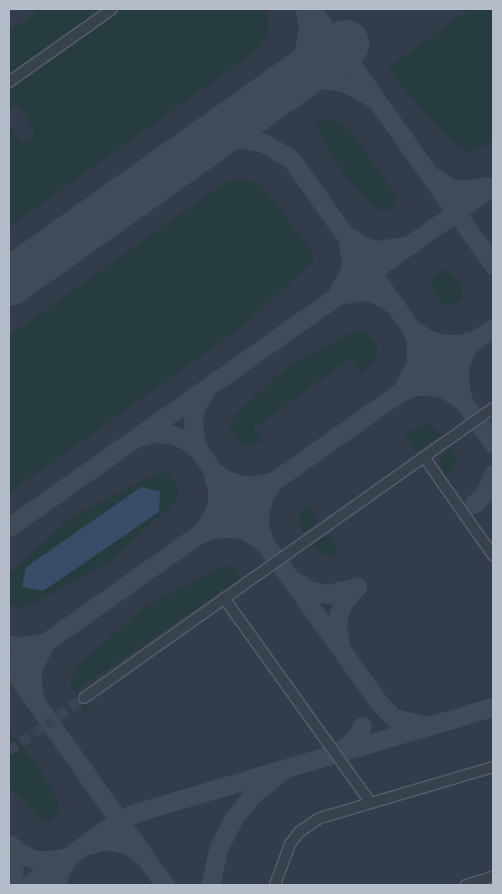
<!DOCTYPE html>
<style>
body{margin:0}
#map{position:relative;width:502px;height:894px;overflow:hidden;background:#242f3e;font-family:"DejaVu Sans",sans-serif}
div>[style]{position:absolute}
.airport>*{inset:0;background:#323c4b}
.green>*{inset:0;background:#263c3f}
.water>*{inset:0;background:#394c67}
.taxiway>*{height:19px;margin:-9.5px;padding:0 9.5px;transform-origin:9.5px;border-radius:9.5px;background:#3f4a5a}
.runway>*{height:48px;margin:-24px;padding:0 24px;transform-origin:24px;border-radius:24px;background:#3f4a5a}
.minor-tunnel>*{height:10px;margin-top:-5px;transform-origin:0;background:repeating-linear-gradient(90deg,#3a4453 0 10px,transparent 0 15px)}
.roads{filter:drop-shadow(1px 0 #565f6c) drop-shadow(-1px 0 #565f6c) drop-shadow(0 1px #565f6c) drop-shadow(0 -1px #565f6c)}
.minor>*{height:10px;margin:-5px;padding:0 5px;transform-origin:5px;border-radius:5px;background:#38414e}
span{translate:-50% -50%;white-space:nowrap;text-align:center;line-height:1.15;-webkit-text-stroke:4px #1d2633;paint-order:stroke}
.frame{position:absolute;inset:0;border:10px solid #b4bcc9;pointer-events:none}
</style>
<div id="map">
<div class="airport">
<i style="clip-path:polygon(9px 9px,493px 9px,493px 885px,9px 885px)"></i>
</div>
<div class="green">
<i style="clip-path:polygon(41px 9px,109px 9px,9px 80px,9px 32px)"></i>
<i style="clip-path:polygon(115px 9px,264px 9px,268px 20px,268px 34px,260px 48px,9px 227px,9px 127px,17px 139px,23px 144px,32px 140px,33px 132px,26px 115px,18px 105px,9px 107px,9px 84px)"></i>
<i style="clip-path:polygon(470px 9px,493px 9px,493px 141px,473px 151px,467px 151px,455px 144px,401px 86px,389px 67px)"></i>
<i style="clip-path:polygon(323px 119px,337px 122px,350px 130px,393px 191px,396px 198px,393px 207px,384px 211px,376px 209px,339px 168px,315px 122px)"></i>
<i style="clip-path:polygon(235px 179px,255px 182px,264px 188px,308px 246px,313px 255px,312px 262px,246px 324px,9px 493px,9px 336px,217px 188px)"></i>
<i style="clip-path:polygon(442px 270px,450px 272px,461px 284px,463px 296px,457px 303px,446px 305px,441px 302px,433px 290px,432px 278px)"></i>
<i style="clip-path:polygon(354px 331px,367px 333px,376px 343px,377px 356px,366px 369px,361px 374px,350px 359px,254px 428px,262px 441px,249px 446px,240px 442px,231px 426px,235px 415px,287px 367px)"></i>
<i style="clip-path:polygon(424px 424px,432px 426px,441px 435px,417px 451px,405px 434px)"></i>
<i style="clip-path:polygon(450px 448px,456px 461px,454px 469px,446px 476px,439px 464px,443px 455px)"></i>
<i style="clip-path:polygon(160px 472px,169px 475px,176px 484px,179px 492px,176px 501px,112px 560px,29px 606px,19px 607px,10px 603px,9px 575px,71px 517px)"></i>
<i style="clip-path:polygon(307px 505px,318px 521px,303px 532px,299px 520px,301px 511px)"></i>
<i style="clip-path:polygon(327px 535px,339px 551px,332px 555px,322px 554px,313px 545px)"></i>
<i style="clip-path:polygon(224px 566px,237px 568px,240px 578px,77px 690px,89px 707px,85px 711px,71px 682px,76px 668px,140px 610px)"></i>
<i style="clip-path:polygon(9px 733px,38px 765px,58px 801px,59px 812px,52px 820px,45px 822px,39px 818px,9px 786px)"></i>
</div>
<div class="water">
<i style="clip-path:polygon(141px 487px,160px 491px,159px 512px,43px 591px,22px 587px,26px 567px)"></i>
</div>
<div class="taxiway">
<i style="left:312px;top:9px;width:314px;rotate:54.7deg"></i>
<i style="left:279px;top:88px;width:23px;rotate:-47deg"></i>
<i style="left:295px;top:71px;width:16px;rotate:-60deg"></i>
<i style="left:303px;top:57px;width:29px;rotate:-80deg"></i>
<i style="left:308px;top:28px;width:19px;rotate:-99deg"></i>
<i style="left:269px;top:98px;width:31px;rotate:-29deg"></i>
<i style="left:296px;top:83px;width:16px;rotate:-14deg"></i>
<i style="left:312px;top:79px;width:20px;rotate:3deg"></i>
<i style="left:332px;top:80px;width:16px;rotate:14deg"></i>
<i style="left:348px;top:84px;width:26px;rotate:29deg"></i>
<i style="left:194px;top:151px;width:26px;rotate:-23deg"></i>
<i style="left:218px;top:141px;width:25px;rotate:-5deg"></i>
<i style="left:243px;top:139px;width:21px;rotate:11deg"></i>
<i style="left:264px;top:143px;width:31px;rotate:31deg"></i>
<i style="left:291px;top:159px;width:349px;rotate:54.6deg"></i>
<i style="left:434px;top:177px;width:19px;rotate:35deg"></i>
<i style="left:450px;top:188px;width:14px;rotate:8deg"></i>
<i style="left:464px;top:190px;width:23px;rotate:-10deg"></i>
<i style="left:350px;top:237px;width:18px;rotate:34deg"></i>
<i style="left:365px;top:247px;width:13px;rotate:13deg"></i>
<i style="left:378px;top:250px;width:25px;rotate:-9deg"></i>
<i style="left:338px;top:292px;width:23px;rotate:-61deg"></i>
<i style="left:349px;top:272px;width:10px;rotate:-79deg"></i>
<i style="left:351px;top:262px;width:24px;rotate:-99deg"></i>
<i style="left:340px;top:295px;width:17px;rotate:-13deg"></i>
<i style="left:357px;top:291px;width:15px;rotate:8deg"></i>
<i style="left:372px;top:293px;width:16px;rotate:22deg"></i>
<i style="left:387px;top:299px;width:8px;rotate:45deg"></i>
<i style="left:416px;top:331px;width:15px;rotate:37deg"></i>
<i style="left:428px;top:340px;width:17px;rotate:13deg"></i>
<i style="left:445px;top:344px;width:15px"></i>
<i style="left:460px;top:344px;width:9px;rotate:-18deg"></i>
<i style="left:404px;top:386px;width:27px;rotate:-63deg"></i>
<i style="left:416px;top:362px;width:20px;rotate:-90deg"></i>
<i style="left:416px;top:342px;width:10px;rotate:-107deg"></i>
<i style="left:206px;top:390px;width:19px;rotate:122deg"></i>
<i style="left:196px;top:406px;width:14px;rotate:102deg"></i>
<i style="left:193px;top:420px;width:15px;rotate:86deg"></i>
<i style="left:194px;top:435px;width:17px;rotate:73deg"></i>
<i style="left:199px;top:451px;width:312px;rotate:54.4deg"></i>
<i style="left:381px;top:705px;width:18px;rotate:45deg"></i>
<i style="left:394px;top:718px;width:31px;rotate:13deg"></i>
<i style="left:405px;top:390px;width:10px;rotate:-24deg"></i>
<i style="left:414px;top:386px;width:17px"></i>
<i style="left:431px;top:386px;width:16px;rotate:14deg"></i>
<i style="left:447px;top:390px;width:14px;rotate:34deg"></i>
<i style="left:462px;top:397px;width:15px;rotate:-101deg"></i>
<i style="left:459px;top:382px;width:14px;rotate:-90deg"></i>
<i style="left:459px;top:368px;width:16px;rotate:-72deg"></i>
<i style="left:464px;top:353px;width:12px;rotate:-55deg"></i>
<i style="left:139px;top:437px;width:15px;rotate:-16deg"></i>
<i style="left:153px;top:433px;width:18px;rotate:3deg"></i>
<i style="left:171px;top:434px;width:16px;rotate:22deg"></i>
<i style="left:186px;top:440px;width:17px;rotate:40deg"></i>
<i style="left:216px;top:473px;width:12px;rotate:35deg"></i>
<i style="left:226px;top:480px;width:19px;rotate:16deg"></i>
<i style="left:244px;top:485px;width:11px"></i>
<i style="left:255px;top:485px;width:15px;rotate:-11deg"></i>
<i style="left:213px;top:474px;width:15px;rotate:74deg"></i>
<i style="left:217px;top:488px;width:16px;rotate:90deg"></i>
<i style="left:217px;top:504px;width:16px;rotate:112deg"></i>
<i style="left:211px;top:519px;width:19px;rotate:129deg"></i>
<i style="left:199px;top:534px;width:19px;rotate:-18deg"></i>
<i style="left:217px;top:528px;width:18px"></i>
<i style="left:235px;top:528px;width:9px;rotate:13deg"></i>
<i style="left:244px;top:530px;width:19px;rotate:32deg"></i>
<i style="left:474px;top:504px;width:16px;rotate:-45deg"></i>
<i style="left:485px;top:493px;width:21px;rotate:-67deg"></i>
<i style="left:9px;top:527px;width:592px;rotate:-35.17deg"></i>
<i style="left:263px;top:538px;width:13px;rotate:-108deg"></i>
<i style="left:259px;top:526px;width:17px;rotate:-87deg"></i>
<i style="left:260px;top:509px;width:17px;rotate:-73deg"></i>
<i style="left:265px;top:493px;width:11px;rotate:-52deg"></i>
<i style="left:295px;top:581px;width:17px;rotate:33deg"></i>
<i style="left:309px;top:590px;width:18px;rotate:13deg"></i>
<i style="left:327px;top:594px;width:31px;rotate:-13deg"></i>
<i style="left:9px;top:645px;width:17px;rotate:3deg"></i>
<i style="left:26px;top:646px;width:16px;rotate:-11deg"></i>
<i style="left:340px;top:646px;width:21px;rotate:-98deg"></i>
<i style="left:337px;top:625px;width:11px;rotate:-80deg"></i>
<i style="left:339px;top:614px;width:13px;rotate:-72deg"></i>
<i style="left:343px;top:602px;width:21px;rotate:-47deg"></i>
<i style="left:9px;top:665px;width:270px;rotate:54.7deg"></i>
<i style="left:9px;top:668px;width:525px;rotate:-35.23deg"></i>
<i style="left:438px;top:365px;width:66px;rotate:-33.9deg"></i>
<i style="left:35px;top:699px;width:13px;rotate:-103deg"></i>
<i style="left:32px;top:686px;width:17px;rotate:-90deg"></i>
<i style="left:32px;top:669px;width:27px;rotate:-63deg"></i>
<i style="left:342px;top:749px;width:16px;rotate:-40deg"></i>
<i style="left:354px;top:739px;width:15px;rotate:-58deg"></i>
<i style="left:9px;top:844px;width:14px;rotate:39deg"></i>
<i style="left:20px;top:853px;width:17px;rotate:24deg"></i>
<i style="left:36px;top:860px;width:17px"></i>
<i style="left:53px;top:860px;width:12px;rotate:-14deg"></i>
<i style="left:9px;top:845px;width:19px;rotate:74deg"></i>
<i style="left:14px;top:863px;width:22px;rotate:95deg"></i>
<i style="left:88px;top:845px;width:16px;rotate:-14deg"></i>
<i style="left:104px;top:841px;width:12px;rotate:5deg"></i>
<i style="left:116px;top:842px;width:15px;rotate:16deg"></i>
<i style="left:130px;top:846px;width:14px;rotate:36deg"></i>
<i style="left:28px;top:885px;width:112px;rotate:-35.5deg"></i>
<i style="left:119px;top:820px;width:21px;rotate:-23deg"></i>
<i style="left:138px;top:812px;width:370px;rotate:-16.5deg"></i>
<i style="left:56px;top:885px;width:17px;rotate:-73deg"></i>
<i style="left:61px;top:869px;width:13px;rotate:-58deg"></i>
<i style="left:210px;top:885px;width:39px;rotate:-77deg"></i>
<i style="left:219px;top:847px;width:31px;rotate:-63deg"></i>
<i style="left:233px;top:819px;width:32px;rotate:-51deg"></i>
<i style="left:253px;top:794px;width:33px;rotate:-38deg"></i>
</div>
<div class="runway">
<i style="left:9px;top:282px;width:412px;rotate:-35.3deg"></i>
</div>
<div class="minor-tunnel">
<i style="left:9px;top:751px;width:92px;rotate:-35.2deg"></i>
</div>
<div class="roads">
<div class="minor">
<i style="left:9px;top:82px;width:126px;rotate:-35.3deg"></i>
<i style="left:424px;top:457px;width:120px;rotate:54.9deg"></i>
<i style="left:224px;top:598px;width:251px;rotate:54.4deg"></i>
<i style="left:84px;top:698px;width:501px;rotate:-35.34deg"></i>
<i style="left:275px;top:885px;width:44px;rotate:-69.9deg"></i>
<i style="left:290px;top:844px;width:15px;rotate:-53deg"></i>
<i style="left:299px;top:832px;width:25px;rotate:-34deg"></i>
<i style="left:320px;top:818px;width:180px;rotate:-16.4deg"></i>
<i style="left:466px;top:885px;width:28px;rotate:-17deg"></i>
</div>
</div>
<div class="frame"></div>
</div>
